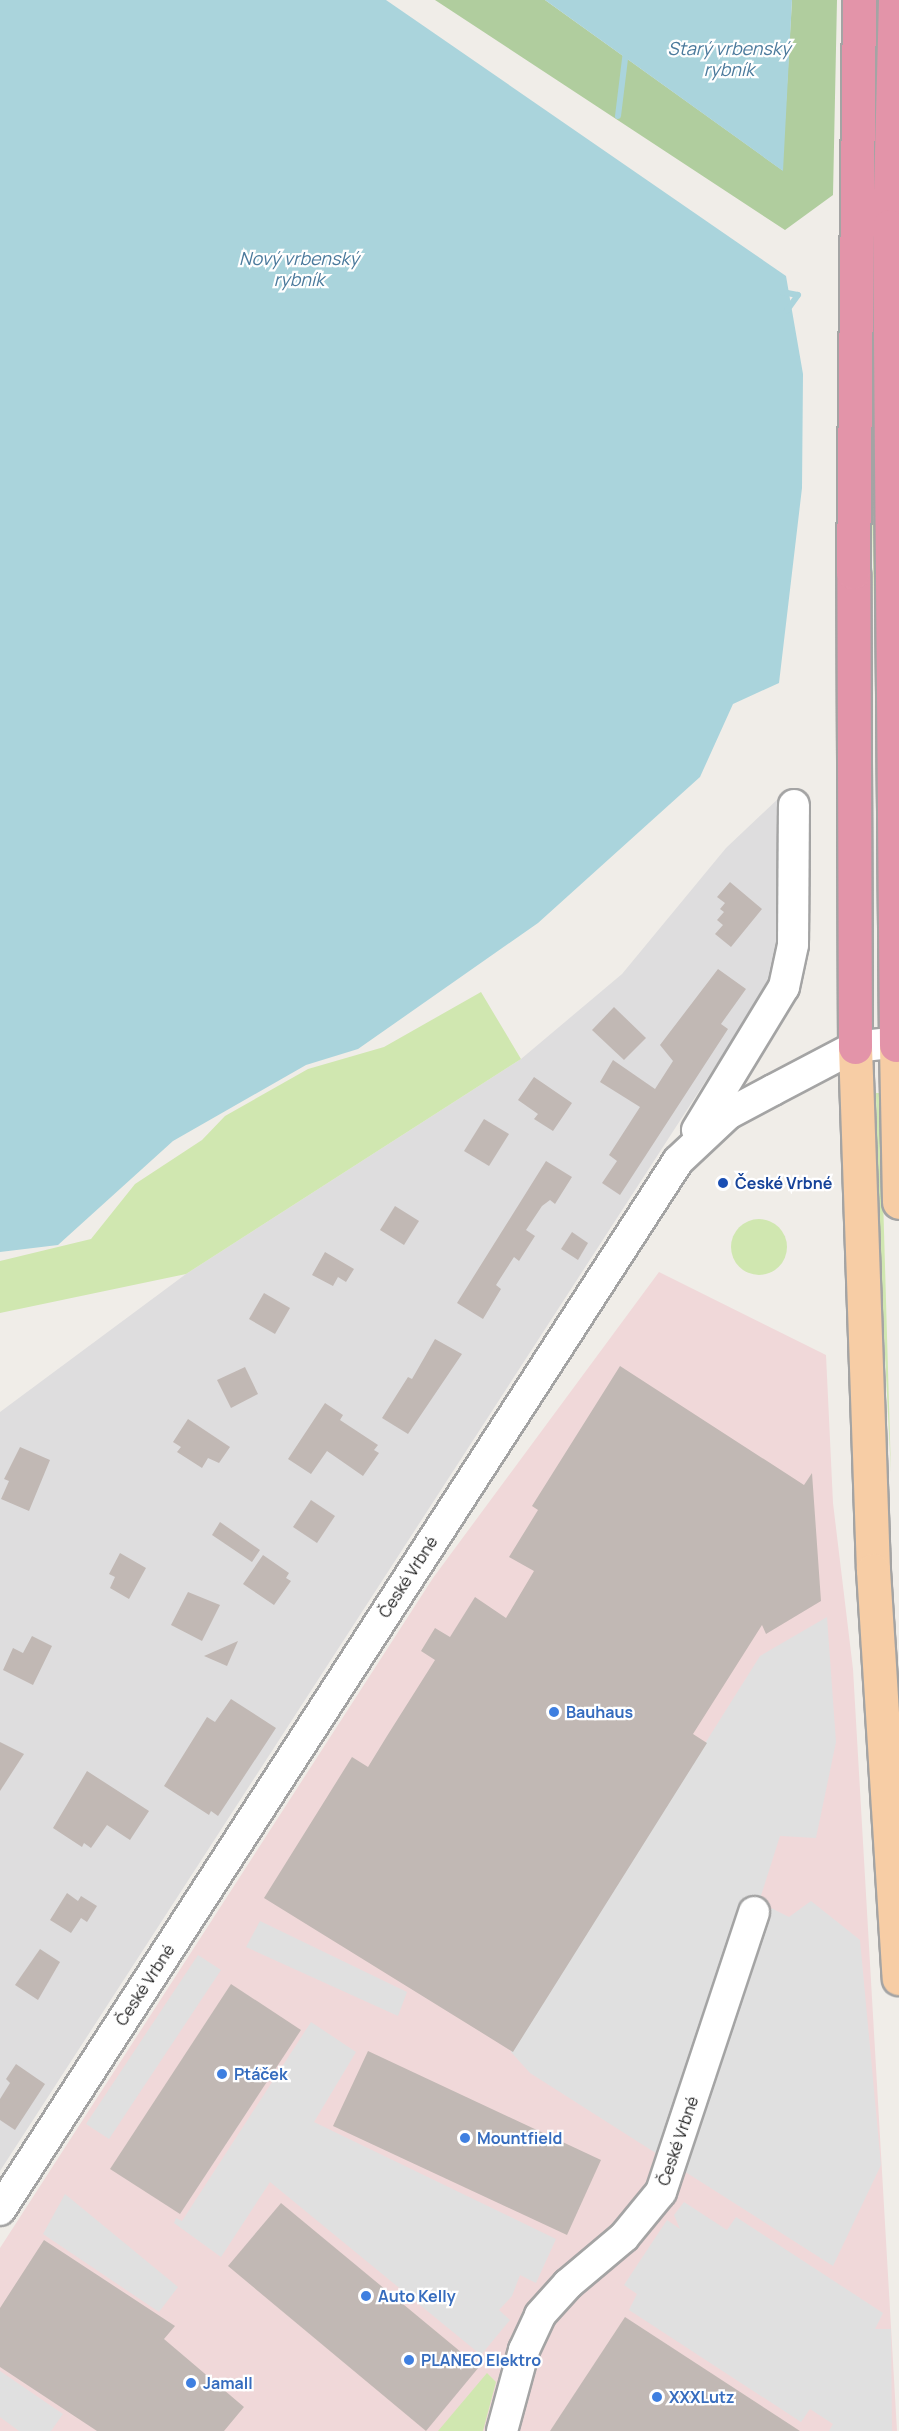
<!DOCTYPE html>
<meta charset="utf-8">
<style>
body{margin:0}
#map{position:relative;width:899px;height:2431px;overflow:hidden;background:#f0ede8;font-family:Manrope,sans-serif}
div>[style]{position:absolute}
.residential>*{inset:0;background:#deddde}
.commercial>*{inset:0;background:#f0d8d9}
.grass>*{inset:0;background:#d0e7b0}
.round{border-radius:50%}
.forest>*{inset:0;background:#b0cd9e}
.parking>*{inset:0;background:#e0e0e0}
.water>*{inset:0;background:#aad4dc}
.stream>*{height:6px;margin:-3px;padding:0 3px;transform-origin:3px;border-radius:3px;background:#aad4dc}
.building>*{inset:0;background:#c1b8b4}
.roads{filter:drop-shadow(2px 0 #a4a4a4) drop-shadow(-2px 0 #a4a4a4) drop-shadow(0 2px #a4a4a4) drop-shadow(0 -2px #a4a4a4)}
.minor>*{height:30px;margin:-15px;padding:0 15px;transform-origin:15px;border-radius:15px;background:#fff}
.major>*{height:33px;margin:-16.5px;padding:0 16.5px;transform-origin:16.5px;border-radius:16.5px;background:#f7cda5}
.highway>*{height:33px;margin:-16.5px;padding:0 16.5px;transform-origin:16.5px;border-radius:16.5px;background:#e394a9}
.dots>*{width:16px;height:16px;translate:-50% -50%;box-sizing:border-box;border:3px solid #fff;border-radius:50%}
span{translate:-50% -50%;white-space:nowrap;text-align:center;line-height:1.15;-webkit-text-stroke:4.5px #fff;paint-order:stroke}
.transit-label{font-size:16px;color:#164399;font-weight:700}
.left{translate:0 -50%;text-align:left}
.street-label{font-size:16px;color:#202020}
.shop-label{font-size:16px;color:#366cbe;font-weight:700}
.water-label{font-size:18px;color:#4b7a9c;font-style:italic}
</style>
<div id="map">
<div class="residential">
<i style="clip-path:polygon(781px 796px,784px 960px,0 2171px,0 1412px,186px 1274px,521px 1059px,622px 974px,726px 848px)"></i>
</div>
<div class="commercial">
<i style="clip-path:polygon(659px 1272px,826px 1355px,833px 1503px,853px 1669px,897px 2431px,0 2431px,0 2248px,433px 1578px)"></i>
</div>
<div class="grass">
<i style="clip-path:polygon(875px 0,884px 0,880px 868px,869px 387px)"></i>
<i style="clip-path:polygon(481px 992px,521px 1059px,186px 1274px,0 1313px,0 1261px,91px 1239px,135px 1184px,202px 1140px,225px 1116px,308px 1069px,384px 1047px)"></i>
<i style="clip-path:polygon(876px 1093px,880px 1093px,891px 1473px,878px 1217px)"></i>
<i class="round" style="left:731px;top:1219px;width:56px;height:56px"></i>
<i style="clip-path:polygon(487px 2373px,496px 2382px,483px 2431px,438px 2431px)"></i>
</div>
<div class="forest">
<i style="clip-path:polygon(435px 0,545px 0,782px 170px,792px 0,837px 0,833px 195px,785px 230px)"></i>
</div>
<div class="parking">
<i style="clip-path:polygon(827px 1617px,836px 1742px,816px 1838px,780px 1836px,759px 1902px,789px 1917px,811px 1901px,860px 1940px,881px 2165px,833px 2266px,530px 2073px,511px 2052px,760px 1656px)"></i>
<i style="clip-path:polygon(260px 1921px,407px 1992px,398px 2016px,246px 1947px)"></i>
<i style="clip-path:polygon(198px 1955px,221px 1970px,109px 2139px,86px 2124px)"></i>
<i style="clip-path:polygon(311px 2022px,356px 2052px,314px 2122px,556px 2239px,536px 2283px,520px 2275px,512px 2296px,499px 2310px,510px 2320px,481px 2355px,270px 2182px,221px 2257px,174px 2223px,176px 2218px,182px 2221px)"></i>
<i style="clip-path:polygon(65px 2194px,178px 2287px,159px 2312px,43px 2234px)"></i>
<i style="clip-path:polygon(684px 2202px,727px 2230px,736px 2217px,883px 2313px,875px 2329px,891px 2329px,892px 2431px,829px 2431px,833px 2424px,810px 2409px,801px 2422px,629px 2310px,637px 2294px,624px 2285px,667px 2220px,680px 2229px,674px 2215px)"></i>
<i style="clip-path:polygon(0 2371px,63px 2414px,51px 2431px,19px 2431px,0 2417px)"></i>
</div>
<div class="water">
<i style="clip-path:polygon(0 0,386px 0,786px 276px,803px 374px,802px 488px,779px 683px,733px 704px,700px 777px,538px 923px,358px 1049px,306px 1065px,173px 1141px,58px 1245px,0 1252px)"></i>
<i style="clip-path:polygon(545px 0,792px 0,783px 171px)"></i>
</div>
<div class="stream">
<i style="left:618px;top:116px;width:65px;rotate:-83deg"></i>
<i style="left:782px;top:292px;width:16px;rotate:11deg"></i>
<i style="left:798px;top:295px;width:19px;rotate:126deg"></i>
</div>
<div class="building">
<i style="clip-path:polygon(730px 882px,762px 909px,731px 947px,715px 934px,723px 925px,717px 920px,724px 912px,720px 909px,725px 903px,717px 897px)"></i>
<i style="clip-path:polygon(718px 969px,746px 989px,721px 1024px,728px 1029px,620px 1195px,602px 1183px,617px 1161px,609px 1155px,640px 1107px,600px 1082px,613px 1060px,655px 1089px,673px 1061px,660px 1045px)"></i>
<i style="clip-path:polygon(614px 1007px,646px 1038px,624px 1060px,592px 1030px)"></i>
<i style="clip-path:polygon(534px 1077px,572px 1103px,553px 1131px,534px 1119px,538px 1114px,518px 1100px)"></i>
<i style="clip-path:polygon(484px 1119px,509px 1134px,489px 1166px,464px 1151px)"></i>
<i style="clip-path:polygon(546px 1161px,572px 1177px,555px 1204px,550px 1200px,542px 1206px,526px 1230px,535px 1236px,519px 1261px,514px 1257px,496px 1285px,501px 1289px,483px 1319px,457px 1303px)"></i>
<i style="clip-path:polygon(395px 1206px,419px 1221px,404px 1245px,380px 1230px)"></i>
<i style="clip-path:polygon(572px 1232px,588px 1243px,578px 1260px,561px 1249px)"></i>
<i style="clip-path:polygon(325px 1252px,354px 1269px,346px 1282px,338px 1277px,333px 1286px,312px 1275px)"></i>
<i style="clip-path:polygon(264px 1293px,290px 1308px,275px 1334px,249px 1319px)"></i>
<i style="clip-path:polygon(435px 1339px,462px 1354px,408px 1434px,382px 1418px,408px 1377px,412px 1379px)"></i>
<i style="clip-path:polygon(620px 1366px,804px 1485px,812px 1473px,821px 1601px,766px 1634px,762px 1625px,693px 1734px,707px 1743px,513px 2052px,264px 1898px,352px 1757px,368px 1767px,387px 1736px,435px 1660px,421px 1651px,435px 1628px,450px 1637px,475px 1597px,506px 1618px,534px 1571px,509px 1557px,538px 1510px,532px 1506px)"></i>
<i style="clip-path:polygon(245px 1367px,258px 1394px,231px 1408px,217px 1380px)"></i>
<i style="clip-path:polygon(325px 1403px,343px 1415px,340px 1420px,378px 1445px,374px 1450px,379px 1453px,363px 1476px,327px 1451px,311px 1474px,288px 1459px)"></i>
<i style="clip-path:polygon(188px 1419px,230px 1447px,219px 1463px,208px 1458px,202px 1468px,177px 1452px,181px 1447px,173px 1442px)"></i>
<i style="clip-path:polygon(20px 1447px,50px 1460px,29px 1511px,1px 1499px,9px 1481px,4px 1479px)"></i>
<i style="clip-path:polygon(311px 1500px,335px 1516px,317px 1543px,293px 1527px)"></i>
<i style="clip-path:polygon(220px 1522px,260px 1550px,252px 1562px,212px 1535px)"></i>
<i style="clip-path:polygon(120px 1553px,146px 1568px,129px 1599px,110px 1588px,115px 1577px,109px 1574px)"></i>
<i style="clip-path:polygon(263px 1555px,289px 1573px,286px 1578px,291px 1581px,274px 1605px,243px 1584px)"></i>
<i style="clip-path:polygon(188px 1592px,220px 1605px,202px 1641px,171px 1625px)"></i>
<i style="clip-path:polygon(32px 1636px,52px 1646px,33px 1685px,3px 1670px,13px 1648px,23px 1653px)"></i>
<i style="clip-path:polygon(238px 1641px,227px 1666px,204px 1656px)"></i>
<i style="clip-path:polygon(231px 1699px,276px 1728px,218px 1816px,211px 1811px,209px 1815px,164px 1786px,207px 1717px,215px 1722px)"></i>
<i style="clip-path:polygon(0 1742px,24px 1754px,0 1791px)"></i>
<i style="clip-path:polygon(87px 1771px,149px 1811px,130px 1840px,107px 1825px,91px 1848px,84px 1843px,82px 1847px,53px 1828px)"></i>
<i style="clip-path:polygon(67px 1893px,78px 1901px,81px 1896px,97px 1906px,87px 1922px,81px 1918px,71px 1933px,50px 1920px)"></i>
<i style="clip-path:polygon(40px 1949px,60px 1962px,38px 2000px,15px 1985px)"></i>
<i style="clip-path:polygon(231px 1984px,301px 2030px,180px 2214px,110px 2169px)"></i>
<i style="clip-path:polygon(368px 2051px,601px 2160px,567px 2235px,333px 2126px)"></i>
<i style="clip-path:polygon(16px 2064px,45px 2084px,15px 2130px,0 2120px,0 2099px,10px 2083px,6px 2079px)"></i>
<i style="clip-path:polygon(281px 2203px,479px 2367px,426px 2431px,228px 2266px)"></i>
<i style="clip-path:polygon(44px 2240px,175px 2326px,164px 2339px,244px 2407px,224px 2431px,97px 2431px,0 2367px,0 2308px)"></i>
<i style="clip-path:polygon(625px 2317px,800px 2431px,550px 2431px)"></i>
</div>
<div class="roads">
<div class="minor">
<i style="left:697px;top:1130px;width:167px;rotate:-58.7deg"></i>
<i style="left:784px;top:987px;width:43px;rotate:-77.9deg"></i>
<i style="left:793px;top:945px;width:140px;rotate:-89.6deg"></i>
<i style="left:0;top:2210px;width:1249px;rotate:-57.12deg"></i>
<i style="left:678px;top:1161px;width:69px;rotate:-43.2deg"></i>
<i style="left:728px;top:1114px;width:51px;rotate:-28.1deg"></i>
<i style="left:773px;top:1090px;width:93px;rotate:-27.7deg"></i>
<i style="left:855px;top:1047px;width:44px;rotate:-6.5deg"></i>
<i style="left:502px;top:2431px;width:84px;rotate:-74.8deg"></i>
<i style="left:524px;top:2350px;width:38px;rotate:-65deg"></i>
<i style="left:540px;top:2315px;width:42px;rotate:-47.9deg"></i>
<i style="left:568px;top:2284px;width:73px;rotate:-40deg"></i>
<i style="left:624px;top:2237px;width:58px;rotate:-50.6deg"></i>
<i style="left:661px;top:2192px;width:295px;rotate:-71.6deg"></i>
</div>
<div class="major">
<i style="left:896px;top:1045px;width:157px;rotate:88.9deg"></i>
<i style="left:855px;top:1047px;width:523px;rotate:88.03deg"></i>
<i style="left:873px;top:1570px;width:409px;rotate:86.4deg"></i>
</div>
<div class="highway">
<i style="left:895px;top:0;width:226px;rotate:91.5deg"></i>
<i style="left:889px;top:226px;width:819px;rotate:89.51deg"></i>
<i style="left:855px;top:1047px;width:475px;rotate:-90.2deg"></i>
<i style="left:853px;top:572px;width:572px;rotate:-89.4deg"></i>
</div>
</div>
<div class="dots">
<i style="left:723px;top:1183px;background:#1a4fb4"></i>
<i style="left:554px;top:1712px;background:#3f7fe0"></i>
<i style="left:222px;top:2074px;background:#3f7fe0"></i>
<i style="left:465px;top:2138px;background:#3f7fe0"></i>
<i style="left:366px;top:2296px;background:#3f7fe0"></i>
<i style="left:409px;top:2360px;background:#3f7fe0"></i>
<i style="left:191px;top:2383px;background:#3f7fe0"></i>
<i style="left:657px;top:2397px;background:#3f7fe0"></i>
</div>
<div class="transit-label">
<span class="left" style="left:735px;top:1183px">České Vrbné</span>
</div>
<div class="street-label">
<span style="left:408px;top:1577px;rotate:-57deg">České Vrbné</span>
<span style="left:145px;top:1985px;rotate:-57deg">České Vrbné</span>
<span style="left:678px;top:2141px;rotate:-71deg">České Vrbné</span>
</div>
<div class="shop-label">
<span class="left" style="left:566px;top:1712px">Bauhaus</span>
<span class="left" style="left:234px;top:2074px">Ptáček</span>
<span class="left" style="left:477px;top:2138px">Mountfield</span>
<span class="left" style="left:378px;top:2296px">Auto Kelly</span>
<span class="left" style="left:421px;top:2360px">PLANEO Elektro</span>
<span class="left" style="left:203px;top:2383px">Jamall</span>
<span class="left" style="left:669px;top:2397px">XXXLutz</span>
</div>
<div class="water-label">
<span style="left:729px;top:59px">Starý vrbenský<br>rybník</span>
<span style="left:299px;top:269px">Nový vrbenský<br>rybník</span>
</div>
</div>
